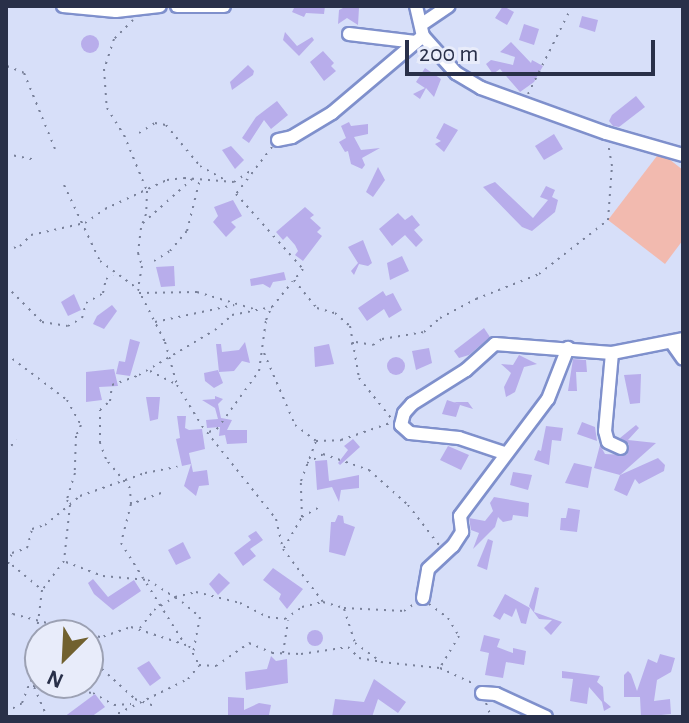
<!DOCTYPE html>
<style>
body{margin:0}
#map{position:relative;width:689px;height:723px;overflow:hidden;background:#d7dff9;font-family:"Alegreya Sans",sans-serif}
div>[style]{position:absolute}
.green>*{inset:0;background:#f2baaf}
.building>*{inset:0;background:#b8adeb}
.round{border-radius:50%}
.path>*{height:2px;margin-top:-1px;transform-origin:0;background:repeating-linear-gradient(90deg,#79819a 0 2px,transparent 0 8px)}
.roads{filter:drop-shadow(2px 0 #7f90cc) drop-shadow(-2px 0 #7f90cc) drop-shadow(0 2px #7f90cc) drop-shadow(0 -2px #7f90cc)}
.minor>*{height:12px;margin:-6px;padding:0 6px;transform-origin:6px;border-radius:6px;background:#fff}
span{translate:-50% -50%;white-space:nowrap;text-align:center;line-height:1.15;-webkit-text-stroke:8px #e8ecfa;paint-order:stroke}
.frame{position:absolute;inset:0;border:8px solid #293049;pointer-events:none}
.north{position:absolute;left:24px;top:619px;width:80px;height:80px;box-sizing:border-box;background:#e8ecfa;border:2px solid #9ca1b3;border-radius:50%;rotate:204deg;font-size:22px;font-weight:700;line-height:32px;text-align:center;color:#293049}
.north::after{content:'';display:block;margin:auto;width:28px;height:36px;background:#71612f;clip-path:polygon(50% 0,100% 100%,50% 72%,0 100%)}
.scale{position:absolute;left:405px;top:40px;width:250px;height:36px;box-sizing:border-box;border:4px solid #293049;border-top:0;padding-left:10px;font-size:24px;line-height:28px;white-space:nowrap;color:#293049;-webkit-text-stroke:6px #e8ecfa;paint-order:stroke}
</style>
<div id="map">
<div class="green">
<i style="clip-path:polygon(660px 152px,683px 170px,683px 240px,665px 264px,608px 220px)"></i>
</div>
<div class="building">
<i style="clip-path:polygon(295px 6px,325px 6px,324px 14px,306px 13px,304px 17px,292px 12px)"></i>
<i style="clip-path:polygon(503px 6px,514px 12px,507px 25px,495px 18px)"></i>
<i style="clip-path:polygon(345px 7px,359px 8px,358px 25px,347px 18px,338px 24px,339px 10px)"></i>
<i style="clip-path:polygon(582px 16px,598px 20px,595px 32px,579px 27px)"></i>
<i style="clip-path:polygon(524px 24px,539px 29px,534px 45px,519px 40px)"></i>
<i style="clip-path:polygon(285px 32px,297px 46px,312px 37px,314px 40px,299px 56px,283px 40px)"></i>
<i class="round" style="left:81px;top:35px;width:18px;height:18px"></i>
<i style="clip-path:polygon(511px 42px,531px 63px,532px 60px,543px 66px,534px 82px,520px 92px,500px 69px,493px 74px,486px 64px,491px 60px,513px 65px,515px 57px,500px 52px)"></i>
<i style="clip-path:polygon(323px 51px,334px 63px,331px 66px,336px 71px,324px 81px,310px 62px)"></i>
<i style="clip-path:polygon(248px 65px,254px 71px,253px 75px,232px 90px,230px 82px)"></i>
<i style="clip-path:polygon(425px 68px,441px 79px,434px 97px,426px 88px,420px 99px,413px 94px,425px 88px,416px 82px)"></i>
<i style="clip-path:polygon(636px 96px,645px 107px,619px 127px,613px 126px,609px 121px,612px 115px)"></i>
<i style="clip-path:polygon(277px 101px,288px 115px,271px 129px,264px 120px,249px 143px,242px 138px,256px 117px)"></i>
<i style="clip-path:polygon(349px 122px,351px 126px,368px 124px,368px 134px,354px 137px,361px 150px,380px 148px,362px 158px,365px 165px,362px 169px,351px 164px,348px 151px,345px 152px,339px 142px,346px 138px,341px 126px)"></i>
<i style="clip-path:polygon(444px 123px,458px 130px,444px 152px,435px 144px,441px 141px,436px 138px)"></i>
<i style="clip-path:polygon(554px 134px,563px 149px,544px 160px,535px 146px)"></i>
<i style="clip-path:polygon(231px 146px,244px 160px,235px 169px,222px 150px)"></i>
<i style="clip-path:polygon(378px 167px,385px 180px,373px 197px,366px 192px)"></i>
<i style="clip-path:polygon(495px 182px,533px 218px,548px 200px,540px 197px,546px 186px,555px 190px,552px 197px,558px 200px,555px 212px,532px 231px,522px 227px,483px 187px)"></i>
<i style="clip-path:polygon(233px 200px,242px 216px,231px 222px,236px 227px,226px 237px,213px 222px,218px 216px,214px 207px)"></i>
<i style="clip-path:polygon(305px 207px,314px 215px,310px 218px,321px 228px,317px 232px,322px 236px,303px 261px,295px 255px,298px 251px,295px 245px,287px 236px,283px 240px,276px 232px)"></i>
<i style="clip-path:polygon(398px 213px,405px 220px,412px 215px,420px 225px,414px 230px,423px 240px,416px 247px,405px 235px,392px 246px,379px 229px)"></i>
<i style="clip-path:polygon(363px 240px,372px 263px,368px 266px,359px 264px,354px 275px,351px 271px,358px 263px,348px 247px)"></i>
<i style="clip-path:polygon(402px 256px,409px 271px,390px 280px,387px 263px)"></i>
<i style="clip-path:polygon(174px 266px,175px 286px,161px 287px,156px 267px)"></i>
<i style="clip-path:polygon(284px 272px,286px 280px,273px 282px,270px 288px,263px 284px,251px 286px,250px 279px)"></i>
<i style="clip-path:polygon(383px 291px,386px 296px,393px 293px,402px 310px,389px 318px,384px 309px,367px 321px,358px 308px)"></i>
<i style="clip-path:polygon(74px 294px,81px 310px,68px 316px,61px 302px)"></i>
<i style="clip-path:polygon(112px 305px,117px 311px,104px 329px,93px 324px,97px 316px)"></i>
<i style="clip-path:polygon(484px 328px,490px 337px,469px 355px,459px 358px,454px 351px)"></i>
<i style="clip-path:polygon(130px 339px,140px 342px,130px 376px,116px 374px,119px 361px,125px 362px)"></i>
<i style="clip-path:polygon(245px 342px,250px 363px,242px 361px,234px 371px,219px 372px,216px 344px,221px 344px,222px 352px,239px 350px)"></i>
<i style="clip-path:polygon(329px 344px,334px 364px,315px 367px,314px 347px)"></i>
<i style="clip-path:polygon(429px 348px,432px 363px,416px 370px,412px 351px)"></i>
<i style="clip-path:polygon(519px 355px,537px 364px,524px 367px,515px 392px,506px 397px,504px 387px,511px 373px,501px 364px,513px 365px)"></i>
<i class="round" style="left:387px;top:357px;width:18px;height:18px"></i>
<i style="clip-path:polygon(573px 359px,586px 360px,587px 372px,576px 372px,577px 391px,568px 391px)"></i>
<i style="clip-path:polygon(114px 369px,118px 386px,99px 387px,102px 400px,86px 402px,86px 372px)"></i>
<i style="clip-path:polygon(218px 370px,223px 383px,214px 388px,205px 381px,204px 373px)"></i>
<i style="clip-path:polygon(641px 374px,640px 403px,630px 404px,624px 375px)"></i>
<i style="clip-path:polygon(215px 396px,223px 399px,218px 404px,221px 418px,232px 420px,227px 430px,247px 430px,247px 443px,227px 444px,225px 435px,219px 436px,220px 427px,207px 428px,206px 420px,218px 419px,215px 408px,202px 400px,215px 399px)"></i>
<i style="clip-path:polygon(146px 397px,160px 397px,158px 419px,150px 421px)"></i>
<i style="clip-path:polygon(447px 400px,459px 404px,454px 402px,468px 402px,473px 409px,460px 405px,456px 417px,442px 414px)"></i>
<i style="clip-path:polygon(177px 416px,186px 416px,185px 428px,189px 430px,202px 429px,205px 449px,189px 453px,193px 472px,207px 470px,209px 485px,199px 486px,196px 496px,184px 486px,191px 464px,182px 466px,176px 439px,180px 438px)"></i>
<i style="clip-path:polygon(582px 422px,595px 427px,597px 441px,577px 434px)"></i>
<i style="clip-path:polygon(636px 425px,639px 428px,628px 440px,656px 443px,620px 475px,594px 468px,600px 445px,605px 454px,627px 455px,629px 444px,620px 438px)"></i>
<i style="clip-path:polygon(546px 426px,563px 428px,561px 441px,552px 440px,549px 465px,534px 460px,538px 450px,541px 451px)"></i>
<i style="clip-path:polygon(353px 439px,360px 447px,340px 465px,338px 463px,348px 450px,344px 446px)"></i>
<i style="clip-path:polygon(448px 446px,469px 455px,461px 470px,440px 460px)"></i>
<i style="clip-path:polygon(658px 458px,665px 465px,664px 471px,639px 484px,635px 479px,627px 496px,614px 490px,620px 475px)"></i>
<i style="clip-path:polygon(327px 460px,329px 481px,359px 475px,359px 488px,341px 490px,339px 502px,332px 487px,317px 490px,315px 461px)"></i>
<i style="clip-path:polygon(574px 463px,592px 467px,588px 488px,565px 483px)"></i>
<i style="clip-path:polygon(513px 472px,532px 475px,528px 490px,510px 485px)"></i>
<i style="clip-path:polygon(494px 497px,529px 503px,528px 517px,513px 515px,512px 520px,503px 522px,498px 517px,495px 527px,473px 549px,479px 533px,471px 530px,469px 518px,485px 521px,493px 511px,490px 503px)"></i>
<i style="clip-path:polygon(568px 508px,580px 510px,577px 532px,560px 530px,561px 518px,566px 518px)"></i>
<i style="clip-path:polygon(338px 515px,343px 516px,344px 523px,355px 527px,345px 556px,329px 552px,331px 522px,335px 522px)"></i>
<i style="clip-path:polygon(256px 531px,263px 540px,250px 549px,256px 556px,243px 566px,234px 553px,251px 540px,248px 536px)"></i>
<i style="clip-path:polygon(488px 539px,493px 541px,487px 570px,477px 566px)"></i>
<i style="clip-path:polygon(183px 542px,191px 558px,176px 565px,168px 550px)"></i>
<i style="clip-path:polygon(273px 568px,303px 589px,287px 609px,279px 599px,281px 594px,263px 580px)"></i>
<i style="clip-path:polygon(219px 573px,230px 583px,218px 595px,209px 584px)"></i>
<i style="clip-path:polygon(93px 579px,108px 597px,134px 580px,141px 591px,113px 610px,94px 594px,88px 583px)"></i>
<i style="clip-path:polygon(535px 587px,539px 588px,534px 612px,562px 622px,551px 635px,544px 628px,552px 620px,539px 619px,529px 606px)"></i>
<i style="clip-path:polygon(505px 594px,530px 608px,526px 624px,521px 623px,516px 608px,512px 617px,504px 613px,500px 620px,493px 616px)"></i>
<i class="round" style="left:307px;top:630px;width:16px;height:16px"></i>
<i style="clip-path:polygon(484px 635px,500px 639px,497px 647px,513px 653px,513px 648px,526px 651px,524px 665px,506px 662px,503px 678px,485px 675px,489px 653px,480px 651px)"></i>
<i style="clip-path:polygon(660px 654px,675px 658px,671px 672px,657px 680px,654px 701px,670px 699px,671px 714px,641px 717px,640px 697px,624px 697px,624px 675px,628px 671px,631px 674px,637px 691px,648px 659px,657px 663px)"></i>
<i style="clip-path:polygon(271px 656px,276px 661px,287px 659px,288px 683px,246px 690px,245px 672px,267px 669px)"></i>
<i style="clip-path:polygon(149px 661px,161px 678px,150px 686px,137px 668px)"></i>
<i style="clip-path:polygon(562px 671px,600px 676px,597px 682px,603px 687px,604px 701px,611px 707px,604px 711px,602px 702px,589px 687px,587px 704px,570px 701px,573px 679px,562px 678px)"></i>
<i style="clip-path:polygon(374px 679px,406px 702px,398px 713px,378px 699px,372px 717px,332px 717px,335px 699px,364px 702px)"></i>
<i style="clip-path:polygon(95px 694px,105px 707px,91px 717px,64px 717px)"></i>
<i style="clip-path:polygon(228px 697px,244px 698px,244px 710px,259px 703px,271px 705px,269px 715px,228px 717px)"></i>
</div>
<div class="path">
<i style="left:133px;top:20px;width:27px;rotate:135deg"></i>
<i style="left:114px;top:39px;width:32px;rotate:108deg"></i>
<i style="left:104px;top:69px;width:39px;rotate:86deg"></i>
<i style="left:107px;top:108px;width:32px;rotate:58deg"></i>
<i style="left:124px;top:135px;width:61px;rotate:67.7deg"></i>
<i style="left:147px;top:191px;width:23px;rotate:92deg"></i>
<i style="left:146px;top:214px;width:15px;rotate:110deg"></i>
<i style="left:141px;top:228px;width:25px;rotate:97deg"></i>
<i style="left:138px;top:253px;width:14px;rotate:73deg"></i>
<i style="left:142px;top:266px;width:23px;rotate:100deg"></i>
<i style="left:7px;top:66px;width:18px;rotate:22deg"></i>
<i style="left:24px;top:73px;width:82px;rotate:67.8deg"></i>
<i style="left:528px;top:94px;width:98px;rotate:-63.4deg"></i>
<i style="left:139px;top:133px;width:19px;rotate:-32deg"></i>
<i style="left:155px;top:123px;width:11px;rotate:10deg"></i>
<i style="left:166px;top:125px;width:53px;rotate:50.3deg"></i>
<i style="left:200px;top:166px;width:29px;rotate:29deg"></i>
<i style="left:272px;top:147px;width:59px;rotate:127.5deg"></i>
<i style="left:236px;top:194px;width:101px;rotate:48.2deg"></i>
<i style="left:303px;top:269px;width:14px;rotate:129deg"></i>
<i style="left:294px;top:280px;width:36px;rotate:51deg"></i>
<i style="left:317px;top:308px;width:19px;rotate:16deg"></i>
<i style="left:335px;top:313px;width:20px;rotate:41deg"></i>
<i style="left:350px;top:326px;width:53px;rotate:80.2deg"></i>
<i style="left:359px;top:378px;width:51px;rotate:51.3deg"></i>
<i style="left:6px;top:154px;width:31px;rotate:11deg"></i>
<i style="left:64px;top:185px;width:84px;rotate:64.7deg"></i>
<i style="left:100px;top:261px;width:47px;rotate:36.4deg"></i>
<i style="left:138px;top:289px;width:59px;rotate:63deg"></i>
<i style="left:165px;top:342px;width:45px;rotate:74.4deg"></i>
<i style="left:177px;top:385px;width:48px;rotate:58.6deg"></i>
<i style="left:202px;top:426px;width:119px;rotate:51.5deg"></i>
<i style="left:276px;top:519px;width:31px;rotate:77deg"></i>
<i style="left:283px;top:549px;width:66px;rotate:53deg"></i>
<i style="left:323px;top:602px;width:22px;rotate:16deg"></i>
<i style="left:344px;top:608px;width:60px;rotate:2.9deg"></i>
<i style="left:404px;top:611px;width:12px;rotate:-35deg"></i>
<i style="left:143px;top:223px;width:66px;rotate:-41.9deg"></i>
<i style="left:6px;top:250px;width:15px;rotate:-16deg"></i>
<i style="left:20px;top:246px;width:16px;rotate:-45deg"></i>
<i style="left:31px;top:235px;width:55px;rotate:-12.5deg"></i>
<i style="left:85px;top:223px;width:24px;rotate:-35deg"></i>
<i style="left:105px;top:209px;width:68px;rotate:-25.1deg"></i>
<i style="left:167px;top:180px;width:17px;rotate:-7deg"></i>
<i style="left:184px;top:178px;width:50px;rotate:4.6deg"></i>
<i style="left:234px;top:182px;width:22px;rotate:-34deg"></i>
<i style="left:154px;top:261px;width:19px;rotate:-32deg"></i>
<i style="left:170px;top:251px;width:26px;rotate:-50deg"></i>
<i style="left:187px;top:231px;width:54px;rotate:-76deg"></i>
<i style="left:6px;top:286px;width:51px;rotate:45deg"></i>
<i style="left:42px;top:322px;width:26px;rotate:9deg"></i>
<i style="left:68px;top:326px;width:16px;rotate:-30deg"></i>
<i style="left:82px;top:318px;width:16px;rotate:-75deg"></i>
<i style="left:86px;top:303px;width:20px;rotate:-30deg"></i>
<i style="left:103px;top:293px;width:14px;rotate:-78deg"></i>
<i style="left:106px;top:279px;width:8px;rotate:-30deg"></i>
<i style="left:139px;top:293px;width:58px;rotate:-1deg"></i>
<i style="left:197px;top:292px;width:59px;rotate:16.6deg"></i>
<i style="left:155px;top:322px;width:81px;rotate:-12.1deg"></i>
<i style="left:351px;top:344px;width:5px;rotate:-22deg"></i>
<i style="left:356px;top:342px;width:17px;rotate:10deg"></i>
<i style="left:373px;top:345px;width:11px;rotate:-34deg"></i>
<i style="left:382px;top:339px;width:43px;rotate:-9.5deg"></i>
<i style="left:424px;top:332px;width:21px;rotate:-41deg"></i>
<i style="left:440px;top:318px;width:41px;rotate:-27.8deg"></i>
<i style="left:476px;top:299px;width:68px;rotate:-21.6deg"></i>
<i style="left:539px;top:274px;width:88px;rotate:-38deg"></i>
<i style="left:608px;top:220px;width:54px;rotate:-85.8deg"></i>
<i style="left:612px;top:166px;width:23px;rotate:-100deg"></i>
<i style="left:264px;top:353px;width:78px;rotate:66.7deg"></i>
<i style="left:295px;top:425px;width:26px;rotate:37deg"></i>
<i style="left:6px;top:354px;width:76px;rotate:37deg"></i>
<i style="left:67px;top:400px;width:29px;rotate:61deg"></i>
<i style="left:81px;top:425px;width:12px;rotate:114deg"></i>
<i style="left:76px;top:436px;width:37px;rotate:92deg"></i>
<i style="left:75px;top:473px;width:28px;rotate:107deg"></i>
<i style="left:67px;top:500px;width:6px;rotate:59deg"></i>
<i style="left:70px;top:505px;width:56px;rotate:96.1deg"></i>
<i style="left:64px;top:561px;width:36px;rotate:127deg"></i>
<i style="left:42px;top:590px;width:91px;rotate:97deg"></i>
<i style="left:31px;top:680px;width:40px;rotate:66.6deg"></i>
<i style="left:150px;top:371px;width:29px;rotate:27deg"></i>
<i style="left:209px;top:432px;width:9px;rotate:-21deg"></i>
<i style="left:217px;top:429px;width:72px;rotate:-54.1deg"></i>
<i style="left:259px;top:371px;width:51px;rotate:-82.2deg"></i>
<i style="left:266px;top:320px;width:13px;rotate:-67deg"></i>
<i style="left:6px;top:452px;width:16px;rotate:-50deg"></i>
<i style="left:307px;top:463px;width:18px;rotate:-29deg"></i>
<i style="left:323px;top:454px;width:49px;rotate:19.2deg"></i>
<i style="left:369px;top:470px;width:52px;rotate:41.9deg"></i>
<i style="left:408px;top:505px;width:51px;rotate:52.2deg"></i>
<i style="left:161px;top:493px;width:32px;rotate:160deg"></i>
<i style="left:131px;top:504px;width:40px;rotate:104.4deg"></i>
<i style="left:121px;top:543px;width:118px;rotate:57.8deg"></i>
<i style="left:131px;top:504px;width:16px;rotate:-94deg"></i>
<i style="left:130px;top:488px;width:38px;rotate:-130deg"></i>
<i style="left:106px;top:459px;width:17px;rotate:-111deg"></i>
<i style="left:100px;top:443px;width:33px;rotate:-90deg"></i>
<i style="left:100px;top:410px;width:13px;rotate:-42deg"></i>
<i style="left:110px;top:401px;width:16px;rotate:-83deg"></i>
<i style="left:112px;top:385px;width:29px;rotate:-20deg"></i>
<i style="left:139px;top:375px;width:88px;rotate:-30.6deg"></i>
<i style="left:215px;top:330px;width:23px;rotate:-41deg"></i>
<i style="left:232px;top:315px;width:41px;rotate:-11.3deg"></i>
<i style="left:272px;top:307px;width:33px;rotate:-51deg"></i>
<i style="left:302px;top:517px;width:36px;rotate:-92deg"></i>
<i style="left:301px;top:481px;width:43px;rotate:-69.4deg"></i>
<i style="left:316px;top:441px;width:25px;rotate:-2deg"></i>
<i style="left:341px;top:440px;width:52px;rotate:-19.1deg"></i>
<i style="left:284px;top:548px;width:36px;rotate:-60deg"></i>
<i style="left:302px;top:517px;width:20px;rotate:-30deg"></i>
<i style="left:6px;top:560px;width:45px;rotate:39.6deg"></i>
<i style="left:66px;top:562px;width:40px;rotate:21deg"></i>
<i style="left:103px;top:576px;width:45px;rotate:5.1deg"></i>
<i style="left:148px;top:580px;width:40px;rotate:32.9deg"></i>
<i style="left:182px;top:602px;width:23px;rotate:40deg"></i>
<i style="left:200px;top:617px;width:37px;rotate:101deg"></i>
<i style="left:8px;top:564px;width:12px;rotate:-70deg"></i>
<i style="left:12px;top:553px;width:16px;rotate:-18deg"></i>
<i style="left:27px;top:548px;width:20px;rotate:-75deg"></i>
<i style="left:32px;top:529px;width:14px;rotate:-17deg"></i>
<i style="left:45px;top:525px;width:45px;rotate:-39.6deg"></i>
<i style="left:80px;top:496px;width:69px;rotate:-19.5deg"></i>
<i style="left:145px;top:473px;width:33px;rotate:-11deg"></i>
<i style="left:429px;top:604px;width:24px;rotate:36deg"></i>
<i style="left:448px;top:618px;width:21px;rotate:59deg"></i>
<i style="left:459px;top:636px;width:37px;rotate:121deg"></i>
<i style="left:6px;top:608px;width:9px;rotate:41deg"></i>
<i style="left:13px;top:614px;width:90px;rotate:14.8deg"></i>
<i style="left:344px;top:609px;width:36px;rotate:72deg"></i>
<i style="left:355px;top:643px;width:32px;rotate:36deg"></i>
<i style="left:381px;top:662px;width:59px;rotate:5.8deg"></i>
<i style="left:440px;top:668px;width:38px;rotate:25deg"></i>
<i style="left:140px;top:628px;width:23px;rotate:-52deg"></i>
<i style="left:154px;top:610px;width:25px;rotate:-32deg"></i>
<i style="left:175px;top:597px;width:22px;rotate:-13deg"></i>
<i style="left:196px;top:592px;width:45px;rotate:14deg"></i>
<i style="left:240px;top:603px;width:31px;rotate:27deg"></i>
<i style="left:268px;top:617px;width:17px;rotate:7deg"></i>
<i style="left:285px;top:619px;width:21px;rotate:-35deg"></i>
<i style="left:302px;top:607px;width:21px;rotate:-14deg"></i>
<i style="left:88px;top:646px;width:11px;rotate:-41deg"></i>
<i style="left:96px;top:639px;width:37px;rotate:-19deg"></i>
<i style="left:131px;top:627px;width:61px;rotate:18.1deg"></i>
<i style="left:189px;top:646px;width:21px;rotate:62deg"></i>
<i style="left:199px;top:665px;width:17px;rotate:3deg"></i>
<i style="left:216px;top:666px;width:40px;rotate:-34.9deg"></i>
<i style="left:249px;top:643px;width:25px;rotate:23deg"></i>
<i style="left:272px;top:653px;width:29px;rotate:2deg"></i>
<i style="left:301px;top:654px;width:48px;rotate:-8.5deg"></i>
<i style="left:348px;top:647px;width:16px;rotate:45deg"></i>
<i style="left:359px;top:658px;width:22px;rotate:10deg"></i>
<i style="left:283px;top:653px;width:33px;rotate:-81deg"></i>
<i style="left:88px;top:667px;width:14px;rotate:8deg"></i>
<i style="left:102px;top:669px;width:45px;rotate:42.3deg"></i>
<i style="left:135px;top:699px;width:23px;rotate:20deg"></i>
<i style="left:33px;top:686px;width:60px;rotate:6.7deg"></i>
<i style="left:93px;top:693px;width:24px;rotate:30deg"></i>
<i style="left:114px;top:705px;width:17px;rotate:-3deg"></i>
<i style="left:486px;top:703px;width:15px;rotate:70deg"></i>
<i style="left:6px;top:712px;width:18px;rotate:-29deg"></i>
<i style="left:22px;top:703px;width:25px;rotate:-69deg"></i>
<i style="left:31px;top:680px;width:10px;rotate:-29deg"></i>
<i style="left:111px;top:717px;width:86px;rotate:-26.3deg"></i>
<i style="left:188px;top:679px;width:17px;rotate:-50deg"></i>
</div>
<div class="roads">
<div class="minor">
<i style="left:63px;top:6px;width:53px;rotate:5.4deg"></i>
<i style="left:116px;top:11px;width:44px;rotate:-6.5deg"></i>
<i style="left:177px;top:6px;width:47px"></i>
<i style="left:416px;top:6px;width:31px;rotate:77deg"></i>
<i style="left:423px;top:36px;width:50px;rotate:48.3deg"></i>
<i style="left:456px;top:73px;width:29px;rotate:31deg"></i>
<i style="left:481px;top:88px;width:133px;rotate:19.8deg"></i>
<i style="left:606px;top:133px;width:80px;rotate:15.9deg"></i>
<i style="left:422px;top:24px;width:32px;rotate:-34deg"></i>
<i style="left:349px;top:34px;width:67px;rotate:6.8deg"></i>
<i style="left:278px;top:140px;width:14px;rotate:-12deg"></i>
<i style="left:292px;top:137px;width:47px;rotate:-31deg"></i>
<i style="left:332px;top:113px;width:119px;rotate:-40.2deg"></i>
<i style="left:672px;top:343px;width:19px;rotate:55deg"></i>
<i style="left:612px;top:353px;width:78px;rotate:95.1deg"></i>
<i style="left:605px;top:431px;width:11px;rotate:75deg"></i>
<i style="left:608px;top:442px;width:14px;rotate:25deg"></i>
<i style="left:504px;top:453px;width:47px;rotate:-161.6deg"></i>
<i style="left:459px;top:438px;width:49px;rotate:-174.2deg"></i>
<i style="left:410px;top:433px;width:12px;rotate:-138deg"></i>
<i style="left:401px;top:425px;width:12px;rotate:-76deg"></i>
<i style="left:404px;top:413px;width:12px;rotate:-48deg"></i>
<i style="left:412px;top:404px;width:64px;rotate:-32.2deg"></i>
<i style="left:466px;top:370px;width:39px;rotate:-42deg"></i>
<i style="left:495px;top:344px;width:117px;rotate:4.4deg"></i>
<i style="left:612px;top:353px;width:72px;rotate:-11.2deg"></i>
<i style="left:423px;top:598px;width:29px;rotate:-80deg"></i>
<i style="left:428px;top:569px;width:34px;rotate:-43deg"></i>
<i style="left:453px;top:546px;width:17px;rotate:-57deg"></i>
<i style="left:462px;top:532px;width:16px;rotate:-97deg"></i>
<i style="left:460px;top:516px;width:146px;rotate:-53.1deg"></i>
<i style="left:548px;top:399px;width:55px;rotate:-68.6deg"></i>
<i style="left:482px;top:693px;width:14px;rotate:4deg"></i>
<i style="left:496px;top:694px;width:55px;rotate:24.7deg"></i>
</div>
</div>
<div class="frame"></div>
<div class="north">N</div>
<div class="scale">200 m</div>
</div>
